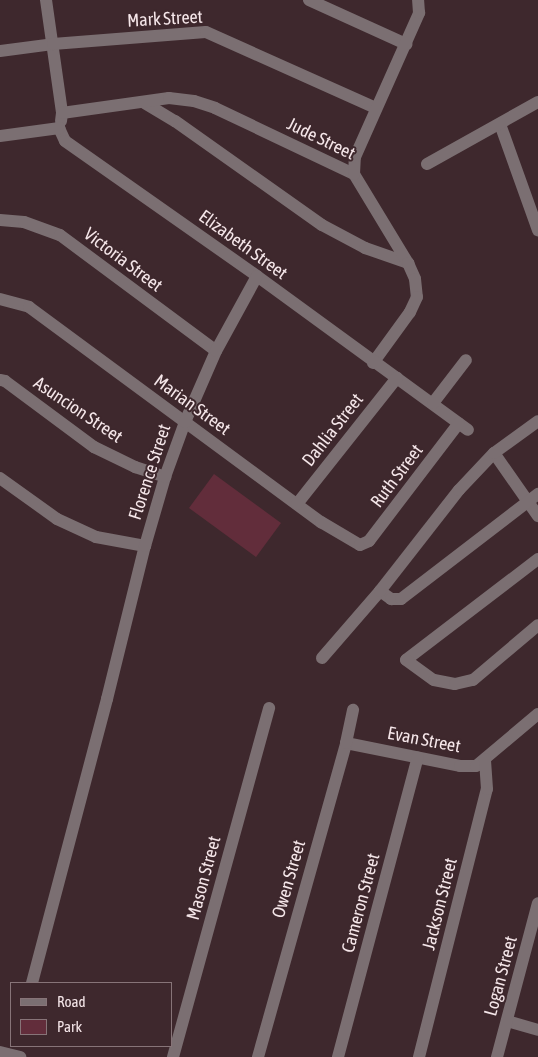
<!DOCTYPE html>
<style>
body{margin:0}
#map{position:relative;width:538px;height:1057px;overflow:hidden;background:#3e282d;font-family:"Asap Condensed",sans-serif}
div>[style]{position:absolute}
.green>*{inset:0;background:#622d3b}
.minor>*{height:12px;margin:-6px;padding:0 6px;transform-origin:6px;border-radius:6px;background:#7b6f72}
span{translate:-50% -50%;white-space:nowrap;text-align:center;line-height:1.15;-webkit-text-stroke:4px #3e282d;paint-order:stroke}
.street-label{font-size:18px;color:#f5e6e9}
.legend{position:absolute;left:10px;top:982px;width:162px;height:65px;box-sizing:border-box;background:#3e282d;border:1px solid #877478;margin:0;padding:6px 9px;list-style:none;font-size:15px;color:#f5e6e9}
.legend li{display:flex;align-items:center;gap:10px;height:25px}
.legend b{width:25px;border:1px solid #877478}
</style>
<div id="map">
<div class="green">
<i style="clip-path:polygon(214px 474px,281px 523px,256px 557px,189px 508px)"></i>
</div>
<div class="minor">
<i style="left:46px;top:0;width:114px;rotate:81.9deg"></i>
<i style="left:62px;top:113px;width:8px;rotate:97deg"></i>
<i style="left:309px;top:0;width:107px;rotate:24.4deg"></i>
<i style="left:0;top:51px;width:53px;rotate:-7.5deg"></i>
<i style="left:53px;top:44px;width:153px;rotate:-4.5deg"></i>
<i style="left:206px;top:32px;width:186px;rotate:24.1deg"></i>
<i style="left:143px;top:102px;width:37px;rotate:31deg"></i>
<i style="left:175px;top:121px;width:180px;rotate:35.3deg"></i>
<i style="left:322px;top:225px;width:49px;rotate:28.1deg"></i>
<i style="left:365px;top:248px;width:46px;rotate:19.2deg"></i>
<i style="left:62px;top:113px;width:108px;rotate:-8deg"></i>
<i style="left:169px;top:98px;width:25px;rotate:7deg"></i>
<i style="left:194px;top:101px;width:22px;rotate:18deg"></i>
<i style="left:215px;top:108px;width:154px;rotate:25.4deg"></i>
<i style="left:354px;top:174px;width:104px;rotate:58.8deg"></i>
<i style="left:408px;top:263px;width:17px;rotate:66deg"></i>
<i style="left:415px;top:279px;width:18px;rotate:84deg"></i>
<i style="left:417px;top:297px;width:17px;rotate:115deg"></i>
<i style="left:410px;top:312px;width:63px;rotate:126deg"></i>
<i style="left:500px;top:124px;width:113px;rotate:70.3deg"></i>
<i style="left:59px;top:128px;width:14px;rotate:65deg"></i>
<i style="left:65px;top:141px;width:235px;rotate:35.1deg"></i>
<i style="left:257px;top:276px;width:261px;rotate:36.1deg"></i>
<i style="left:0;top:136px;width:60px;rotate:-7.7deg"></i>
<i style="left:427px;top:164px;width:127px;rotate:-29.2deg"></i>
<i style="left:354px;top:174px;width:17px;rotate:-87deg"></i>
<i style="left:355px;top:157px;width:158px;rotate:-66deg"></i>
<i style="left:419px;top:13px;width:13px;rotate:-94deg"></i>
<i style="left:0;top:220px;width:24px;rotate:5deg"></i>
<i style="left:24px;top:222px;width:38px;rotate:20deg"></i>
<i style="left:60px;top:235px;width:194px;rotate:36.6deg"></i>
<i style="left:0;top:299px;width:30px;rotate:15deg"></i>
<i style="left:29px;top:307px;width:363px;rotate:36.4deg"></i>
<i style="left:321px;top:522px;width:45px;rotate:30.5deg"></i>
<i style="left:360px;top:545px;width:10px;rotate:-24deg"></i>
<i style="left:369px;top:541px;width:148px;rotate:-52.7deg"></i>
<i style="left:0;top:380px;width:5px;rotate:11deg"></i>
<i style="left:5px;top:381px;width:111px;rotate:36.6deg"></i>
<i style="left:94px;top:447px;width:46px;rotate:26deg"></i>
<i style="left:135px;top:467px;width:32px;rotate:18deg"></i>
<i style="left:433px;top:403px;width:54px;rotate:-52.5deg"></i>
<i style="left:494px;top:453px;width:77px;rotate:55.1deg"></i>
<i style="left:0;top:478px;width:70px;rotate:35.7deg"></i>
<i style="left:57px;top:519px;width:43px;rotate:24.8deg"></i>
<i style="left:96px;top:537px;width:50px;rotate:10.4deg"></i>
<i style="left:297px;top:504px;width:161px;rotate:-51.6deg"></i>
<i style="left:538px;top:559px;width:166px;rotate:142.6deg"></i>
<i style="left:406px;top:660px;width:34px;rotate:36deg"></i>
<i style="left:434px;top:680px;width:21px;rotate:11deg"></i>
<i style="left:455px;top:684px;width:18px;rotate:-13deg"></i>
<i style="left:473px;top:680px;width:85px;rotate:-40.2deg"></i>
<i style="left:380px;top:591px;width:14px;rotate:36deg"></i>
<i style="left:391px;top:599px;width:10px"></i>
<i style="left:401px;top:599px;width:173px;rotate:-37.5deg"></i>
<i style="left:322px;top:658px;width:89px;rotate:-49.1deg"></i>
<i style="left:380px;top:591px;width:128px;rotate:-52deg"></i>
<i style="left:459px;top:490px;width:51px;rotate:-46.6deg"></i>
<i style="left:494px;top:453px;width:54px;rotate:-36deg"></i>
<i style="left:346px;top:743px;width:116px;rotate:11.4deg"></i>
<i style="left:460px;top:766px;width:16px"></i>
<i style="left:476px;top:766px;width:81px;rotate:-40deg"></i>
<i style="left:32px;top:983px;width:294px;rotate:-75.2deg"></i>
<i style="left:107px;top:699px;width:158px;rotate:-76.1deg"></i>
<i style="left:145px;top:546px;width:72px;rotate:-73.8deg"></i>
<i style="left:165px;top:477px;width:59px;rotate:-70deg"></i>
<i style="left:185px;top:422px;width:77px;rotate:-66.4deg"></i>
<i style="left:216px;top:351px;width:85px;rotate:-61.3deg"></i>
<i style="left:507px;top:1021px;width:32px;rotate:16deg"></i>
<i style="left:0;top:1052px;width:21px;rotate:14deg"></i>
<i style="left:173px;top:1057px;width:362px;rotate:-74.6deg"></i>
<i style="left:258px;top:1057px;width:326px;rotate:-74.3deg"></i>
<i style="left:346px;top:743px;width:34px;rotate:-78deg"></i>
<i style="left:338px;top:1057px;width:310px;rotate:-75.1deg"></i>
<i style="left:419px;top:1057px;width:276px;rotate:-75.8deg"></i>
<i style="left:487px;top:789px;width:30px;rotate:-94deg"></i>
<i style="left:497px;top:1057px;width:159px;rotate:-75.1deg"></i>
</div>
<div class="street-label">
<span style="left:165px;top:19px;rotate:-3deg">Mark Street</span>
<span style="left:321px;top:139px;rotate:26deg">Jude Street</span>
<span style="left:243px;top:245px;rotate:36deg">Elizabeth Street</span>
<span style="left:123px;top:260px;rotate:37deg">Victoria Street</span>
<span style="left:192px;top:405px;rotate:36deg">Marian Street</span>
<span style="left:78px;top:410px;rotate:34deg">Asuncion Street</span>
<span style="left:333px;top:430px;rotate:-52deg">Dahlia Street</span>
<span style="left:150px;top:472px;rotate:-72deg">Florence Street</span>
<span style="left:397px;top:476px;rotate:-53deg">Ruth Street</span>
<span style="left:424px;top:740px;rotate:11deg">Evan Street</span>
<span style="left:204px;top:878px;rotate:-75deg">Mason Street</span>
<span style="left:289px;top:879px;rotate:-74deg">Owen Street</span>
<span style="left:361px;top:903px;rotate:-75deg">Cameron Street</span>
<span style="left:440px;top:904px;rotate:-76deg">Jackson Street</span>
<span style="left:501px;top:976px;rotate:-75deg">Logan Street</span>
</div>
<ul class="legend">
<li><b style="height:6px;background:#7b6f72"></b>Road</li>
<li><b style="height:14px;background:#622d3b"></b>Park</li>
</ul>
</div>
